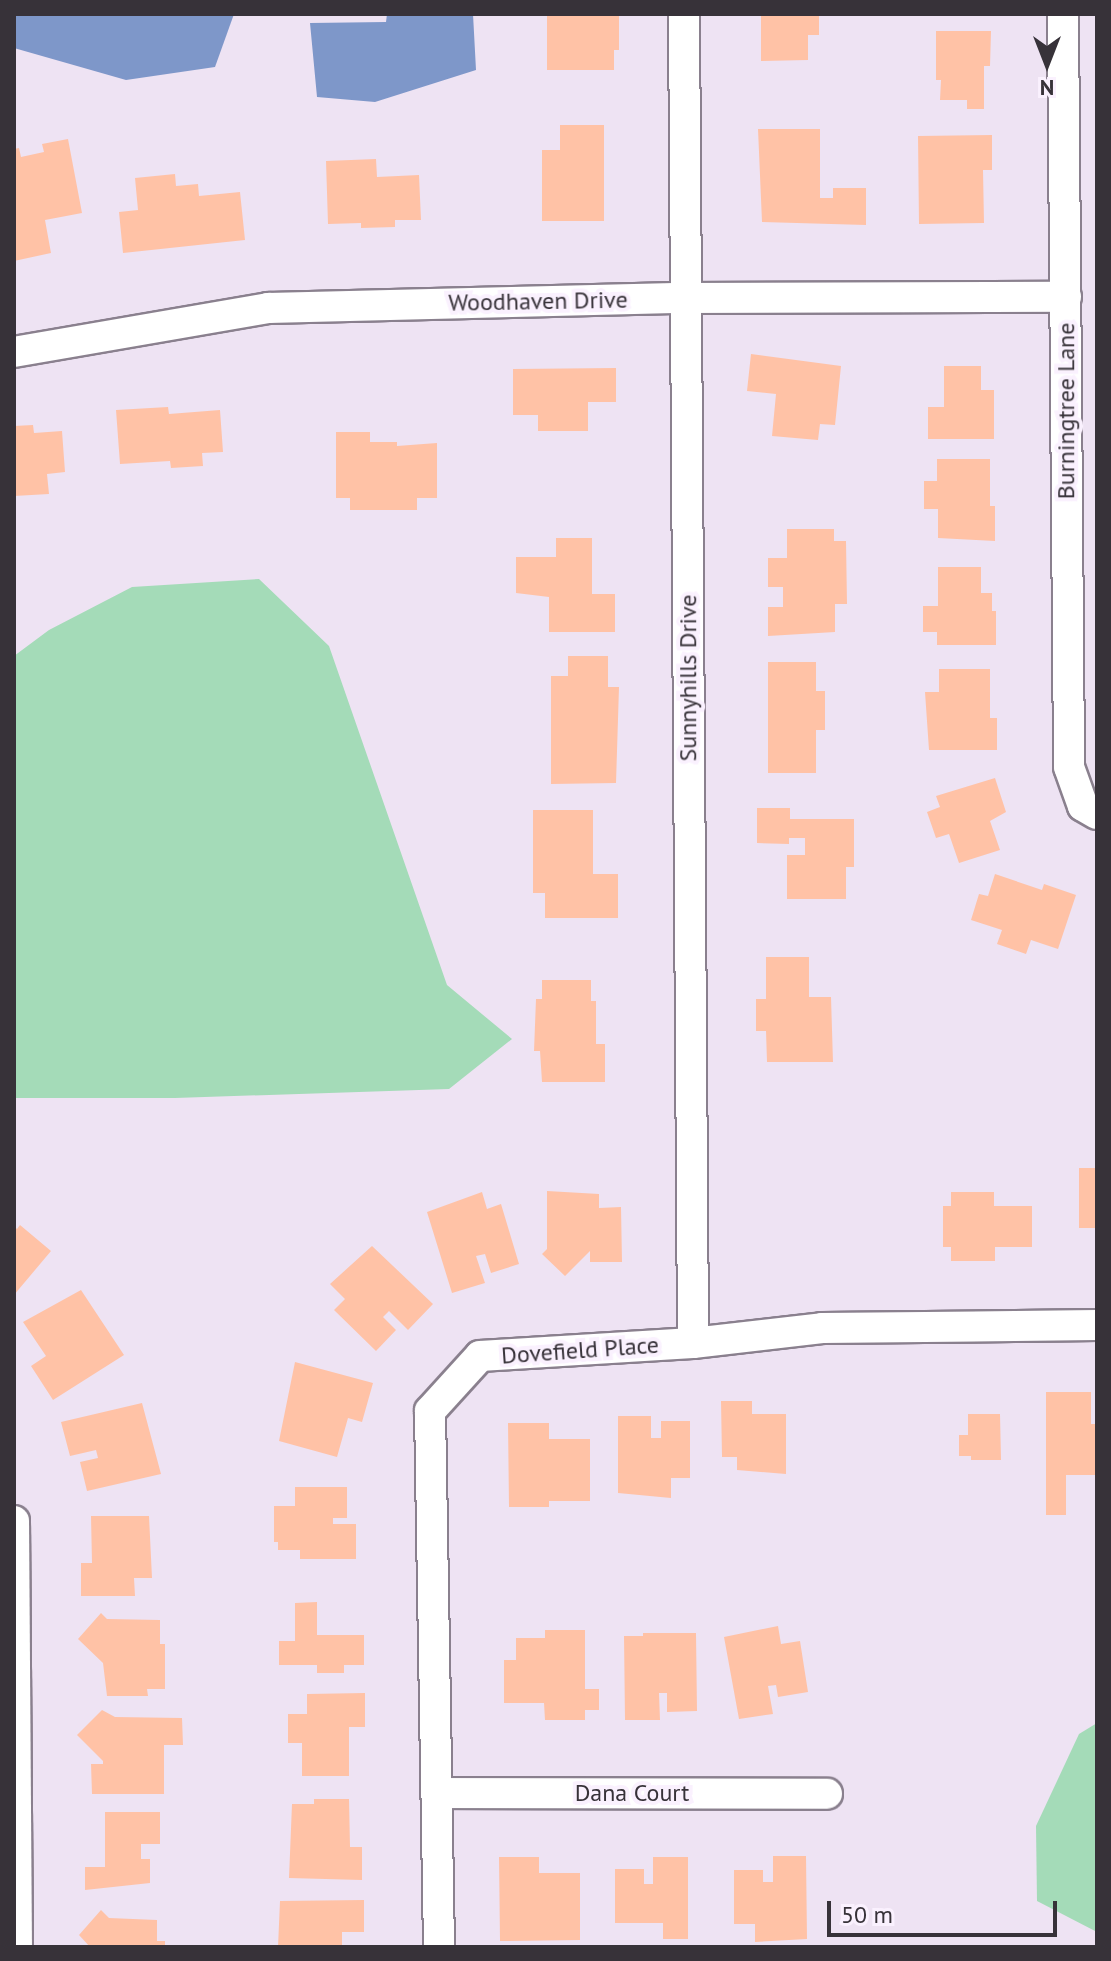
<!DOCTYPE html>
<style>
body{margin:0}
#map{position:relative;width:1111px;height:1961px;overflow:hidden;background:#eee3f3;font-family:"PT Sans",sans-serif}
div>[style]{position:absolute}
.green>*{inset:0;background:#a4dbb8}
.water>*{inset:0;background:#7e97c9}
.building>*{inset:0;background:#ffc2a6}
.roads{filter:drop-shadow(2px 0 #8a808e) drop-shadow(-2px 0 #8a808e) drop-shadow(0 2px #8a808e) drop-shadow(0 -2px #8a808e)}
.street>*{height:30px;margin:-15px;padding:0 15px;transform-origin:15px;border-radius:15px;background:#fff}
span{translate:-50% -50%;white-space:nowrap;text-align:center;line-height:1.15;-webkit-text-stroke:8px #faf1fe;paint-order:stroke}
.street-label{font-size:24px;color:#373239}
.frame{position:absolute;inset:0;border:16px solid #373239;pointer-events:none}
.north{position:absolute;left:1007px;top:24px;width:80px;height:80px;-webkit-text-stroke:6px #faf1fe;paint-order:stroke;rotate:180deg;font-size:22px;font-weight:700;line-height:32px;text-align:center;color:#373239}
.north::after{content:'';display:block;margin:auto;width:28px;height:36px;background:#373239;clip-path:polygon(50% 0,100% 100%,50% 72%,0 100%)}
.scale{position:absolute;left:827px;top:1901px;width:230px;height:36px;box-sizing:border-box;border:4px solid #373239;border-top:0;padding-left:10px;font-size:24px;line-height:28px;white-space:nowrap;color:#373239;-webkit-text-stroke:6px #faf1fe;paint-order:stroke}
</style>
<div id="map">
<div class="green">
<i style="clip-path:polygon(259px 579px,329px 646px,447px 985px,512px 1039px,449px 1089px,175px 1098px,14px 1098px,14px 656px,49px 630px,132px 587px)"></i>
<i style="clip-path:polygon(1097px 1723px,1097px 1932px,1037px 1901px,1036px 1826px,1079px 1734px)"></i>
</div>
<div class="water">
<i style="clip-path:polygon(14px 14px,234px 14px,215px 67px,126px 80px,14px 48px)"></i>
<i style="clip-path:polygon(387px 14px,473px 14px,476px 70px,375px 102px,317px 97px,310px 23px,386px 22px)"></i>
</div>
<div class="building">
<i style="clip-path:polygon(547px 14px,619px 14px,619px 50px,614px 50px,614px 70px,547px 70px)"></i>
<i style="clip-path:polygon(761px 14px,819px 14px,819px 35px,808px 35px,808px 60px,761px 61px)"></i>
<i style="clip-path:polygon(936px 31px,991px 31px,990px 66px,984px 66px,984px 109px,967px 109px,967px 100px,940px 100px,941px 80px,936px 80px)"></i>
<i style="clip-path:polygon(560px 125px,604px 125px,604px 221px,542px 221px,542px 150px,560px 150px)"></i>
<i style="clip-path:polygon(758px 129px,820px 129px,820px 198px,833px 198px,833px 188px,866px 188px,866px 225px,762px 222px)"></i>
<i style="clip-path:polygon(992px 135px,992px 170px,983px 170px,984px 223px,919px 224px,918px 136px)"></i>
<i style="clip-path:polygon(68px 139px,82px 213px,45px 220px,51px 253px,14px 261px,14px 149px,19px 148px,21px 157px,44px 152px,42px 144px)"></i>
<i style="clip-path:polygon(376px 159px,377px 177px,419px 175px,421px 220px,395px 220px,395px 227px,361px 228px,361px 223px,328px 224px,326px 161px)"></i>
<i style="clip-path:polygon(175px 174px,176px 186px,198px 184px,199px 196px,240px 192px,245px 240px,123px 253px,119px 212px,138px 210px,135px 178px)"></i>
<i style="clip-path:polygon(751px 354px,841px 366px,835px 425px,820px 424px,818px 440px,772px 436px,776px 394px,747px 391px)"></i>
<i style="clip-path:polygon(944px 366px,981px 366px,981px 390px,994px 390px,994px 439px,928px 439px,928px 407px,944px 407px)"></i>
<i style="clip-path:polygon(616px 368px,616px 402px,588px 402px,588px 431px,538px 431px,538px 415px,513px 415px,513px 369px)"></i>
<i style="clip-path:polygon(168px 407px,169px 414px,220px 410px,223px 452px,202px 453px,203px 466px,171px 468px,170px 461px,120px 464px,116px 410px)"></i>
<i style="clip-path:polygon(33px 425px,34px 433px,62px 431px,65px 472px,47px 474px,49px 494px,14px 496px,14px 426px)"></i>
<i style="clip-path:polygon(336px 432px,370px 432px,370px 442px,397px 442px,397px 446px,437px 443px,437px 498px,417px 498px,417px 510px,350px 510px,350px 498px,336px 498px)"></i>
<i style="clip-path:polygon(937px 459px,990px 459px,990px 506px,995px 506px,995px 541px,938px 538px,938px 509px,924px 509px,924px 481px,937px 481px)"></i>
<i style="clip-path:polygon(787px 529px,834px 529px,834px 541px,846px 541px,847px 604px,835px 604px,835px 632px,768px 636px,768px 607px,783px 607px,783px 587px,768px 587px,768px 558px,787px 558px)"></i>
<i style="clip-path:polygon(556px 538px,592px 538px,592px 594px,615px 594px,615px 632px,549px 632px,549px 597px,516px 593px,516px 557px,556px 557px)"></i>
<i style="clip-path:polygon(938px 567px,981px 567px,981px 593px,992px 593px,992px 611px,996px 611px,996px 645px,937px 645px,937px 632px,923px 632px,923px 606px,938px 606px)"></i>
<i style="clip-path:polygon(568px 656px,608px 656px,608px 687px,619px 687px,616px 783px,551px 784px,551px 676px,568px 676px)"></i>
<i style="clip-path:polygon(768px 662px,816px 662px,816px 691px,825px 691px,825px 730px,816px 730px,816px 773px,768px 773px)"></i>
<i style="clip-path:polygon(939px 669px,990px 669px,990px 718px,997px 718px,997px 750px,929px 750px,925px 692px,939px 692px)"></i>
<i style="clip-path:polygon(995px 778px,1006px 812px,990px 821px,1000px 850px,959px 863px,949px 834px,936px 838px,927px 812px,940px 807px,936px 796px)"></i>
<i style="clip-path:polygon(757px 808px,790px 808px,790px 819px,854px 819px,854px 867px,846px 867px,846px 899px,787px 899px,787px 855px,805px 855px,805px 838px,789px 838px,789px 844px,757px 843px)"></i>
<i style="clip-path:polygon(533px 810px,593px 810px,593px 874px,618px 874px,618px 918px,545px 918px,545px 893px,533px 893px)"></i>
<i style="clip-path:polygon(995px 874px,1042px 890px,1044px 884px,1076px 895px,1058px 949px,1031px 940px,1026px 954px,997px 944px,1002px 930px,971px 920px,979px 894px,988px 896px)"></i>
<i style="clip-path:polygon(766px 957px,809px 957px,809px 997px,831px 997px,833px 1062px,767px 1062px,766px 1031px,756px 1031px,756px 999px,766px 999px)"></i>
<i style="clip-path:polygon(542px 980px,591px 980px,591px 1001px,596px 1001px,596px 1044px,605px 1044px,605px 1082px,542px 1082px,540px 1051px,534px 1051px,536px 999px,542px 999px)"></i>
<i style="clip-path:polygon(1079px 1168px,1097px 1168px,1097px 1228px,1079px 1228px)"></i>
<i style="clip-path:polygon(547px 1191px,599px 1194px,599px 1208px,621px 1207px,622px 1262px,590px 1262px,590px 1251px,565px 1276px,542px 1254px,547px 1249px)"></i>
<i style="clip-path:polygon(482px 1192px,487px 1209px,501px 1204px,519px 1264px,491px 1273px,485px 1254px,476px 1256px,485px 1283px,452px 1293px,427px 1212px)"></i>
<i style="clip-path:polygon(951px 1192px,994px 1192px,994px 1206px,1032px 1206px,1032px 1247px,995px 1247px,995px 1261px,951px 1261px,951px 1247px,943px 1247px,943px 1206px,951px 1206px)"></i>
<i style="clip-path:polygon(20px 1225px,51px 1251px,14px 1295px,14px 1226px,17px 1229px)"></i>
<i style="clip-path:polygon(372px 1246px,433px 1304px,408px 1330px,389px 1311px,383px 1317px,396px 1330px,376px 1351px,334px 1310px,345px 1299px,330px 1284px)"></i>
<i style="clip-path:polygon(81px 1290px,124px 1355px,53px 1400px,31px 1366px,46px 1356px,23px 1322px)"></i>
<i style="clip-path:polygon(295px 1362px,373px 1383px,362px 1422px,348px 1418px,337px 1457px,279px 1441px)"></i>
<i style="clip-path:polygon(1046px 1392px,1091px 1392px,1091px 1424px,1097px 1424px,1097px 1475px,1066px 1475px,1066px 1515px,1046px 1515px)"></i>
<i style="clip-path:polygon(721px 1401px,752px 1401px,752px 1414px,786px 1414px,786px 1474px,737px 1470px,737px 1457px,722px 1457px)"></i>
<i style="clip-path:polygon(142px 1403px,161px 1474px,87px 1491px,80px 1462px,98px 1458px,96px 1450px,70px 1456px,61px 1422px)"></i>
<i style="clip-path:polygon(968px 1414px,1000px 1414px,1001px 1460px,971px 1460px,971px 1456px,959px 1456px,959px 1435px,968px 1435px)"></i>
<i style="clip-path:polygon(618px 1416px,651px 1416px,651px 1438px,661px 1438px,661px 1421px,690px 1421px,690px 1478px,671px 1478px,671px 1498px,618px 1493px)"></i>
<i style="clip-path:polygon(508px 1423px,549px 1423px,549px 1439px,590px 1439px,590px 1501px,549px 1501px,549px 1507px,509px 1507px)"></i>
<i style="clip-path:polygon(295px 1487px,347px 1487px,347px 1518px,333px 1518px,333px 1524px,356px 1524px,356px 1559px,300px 1559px,300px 1550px,278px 1550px,278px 1542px,274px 1542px,274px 1506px,295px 1506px)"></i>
<i style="clip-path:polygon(91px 1516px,149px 1516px,152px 1578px,134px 1578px,135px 1596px,81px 1596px,81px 1563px,92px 1563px)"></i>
<i style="clip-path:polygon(317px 1602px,317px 1635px,364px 1635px,364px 1665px,344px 1665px,344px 1673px,317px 1673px,317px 1665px,279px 1665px,279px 1641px,295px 1641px,295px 1603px)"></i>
<i style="clip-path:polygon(101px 1613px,107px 1619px,160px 1620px,160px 1644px,165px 1644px,165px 1689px,147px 1689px,148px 1696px,107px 1696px,103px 1663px,78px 1639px)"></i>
<i style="clip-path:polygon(778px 1626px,781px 1644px,800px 1641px,808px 1692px,778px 1697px,776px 1685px,768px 1686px,773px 1714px,739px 1719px,724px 1637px)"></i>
<i style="clip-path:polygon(545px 1630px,585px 1630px,585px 1689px,599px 1689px,599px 1710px,585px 1710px,585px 1720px,545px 1720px,544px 1703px,504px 1703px,504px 1660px,516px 1660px,516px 1638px,545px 1638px)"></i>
<i style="clip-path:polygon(643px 1633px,696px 1633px,697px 1711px,667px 1712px,667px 1693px,659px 1693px,660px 1720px,625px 1720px,624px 1636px,643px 1636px)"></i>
<i style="clip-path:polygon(365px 1693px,365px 1727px,349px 1727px,349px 1776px,302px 1776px,302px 1743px,288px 1743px,288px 1714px,307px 1714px,307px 1694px)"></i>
<i style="clip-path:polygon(102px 1710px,115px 1717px,182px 1718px,183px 1745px,164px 1745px,164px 1794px,92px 1794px,91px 1764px,103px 1764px,103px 1761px,77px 1735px)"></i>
<i style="clip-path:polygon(314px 1799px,349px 1799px,350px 1847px,362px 1847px,362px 1880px,289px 1878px,292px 1804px,314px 1804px)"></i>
<i style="clip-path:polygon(105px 1812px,160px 1812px,160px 1844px,141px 1844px,141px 1859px,150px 1859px,150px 1883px,85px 1890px,85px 1867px,105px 1867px)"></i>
<i style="clip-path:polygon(773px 1856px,806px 1856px,807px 1939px,755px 1942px,755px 1924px,734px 1924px,734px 1870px,763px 1870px,763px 1882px,773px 1882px)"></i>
<i style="clip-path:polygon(499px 1857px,539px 1857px,539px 1873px,580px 1873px,580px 1940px,500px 1941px)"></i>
<i style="clip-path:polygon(653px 1857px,688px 1857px,688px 1939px,663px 1939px,663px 1923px,615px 1923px,615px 1869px,644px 1869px,644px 1884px,653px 1884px)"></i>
<i style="clip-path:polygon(364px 1900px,364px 1932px,342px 1932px,342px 1947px,278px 1947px,280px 1901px)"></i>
<i style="clip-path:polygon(101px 1910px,109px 1918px,157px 1920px,157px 1941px,165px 1941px,165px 1947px,90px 1947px,79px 1935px)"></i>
</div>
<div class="roads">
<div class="street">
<i style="left:684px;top:14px;width:1329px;rotate:89.61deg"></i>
<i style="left:1063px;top:14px;width:753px;rotate:89.54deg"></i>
<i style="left:1069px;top:767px;width:41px;rotate:70.3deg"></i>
<i style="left:1083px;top:806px;width:16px;rotate:30deg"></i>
<i style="left:14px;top:352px;width:258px;rotate:-9.8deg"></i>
<i style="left:268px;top:308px;width:417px;rotate:-1.4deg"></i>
<i style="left:685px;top:298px;width:381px;rotate:-0.2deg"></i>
<i style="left:14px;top:1521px;width:426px;rotate:89.6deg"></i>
<i style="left:437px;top:1793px;width:390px;rotate:0.1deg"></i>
<i style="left:439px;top:1947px;width:536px;rotate:-90.96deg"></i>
<i style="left:430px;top:1411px;width:74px;rotate:-47.7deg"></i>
<i style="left:480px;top:1356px;width:213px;rotate:-3.5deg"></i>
<i style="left:693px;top:1343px;width:130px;rotate:-6.6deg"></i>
<i style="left:822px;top:1328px;width:275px;rotate:-0.6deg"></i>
</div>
</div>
<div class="street-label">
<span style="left:538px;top:301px;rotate:-1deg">Woodhaven Drive</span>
<span style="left:1066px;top:411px;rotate:-90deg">Burningtree Lane</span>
<span style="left:688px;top:678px;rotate:-90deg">Sunnyhills Drive</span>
<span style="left:580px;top:1350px;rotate:-4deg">Dovefield Place</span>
<span style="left:632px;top:1793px">Dana Court</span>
</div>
<div class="frame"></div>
<div class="north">N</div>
<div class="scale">50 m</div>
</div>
